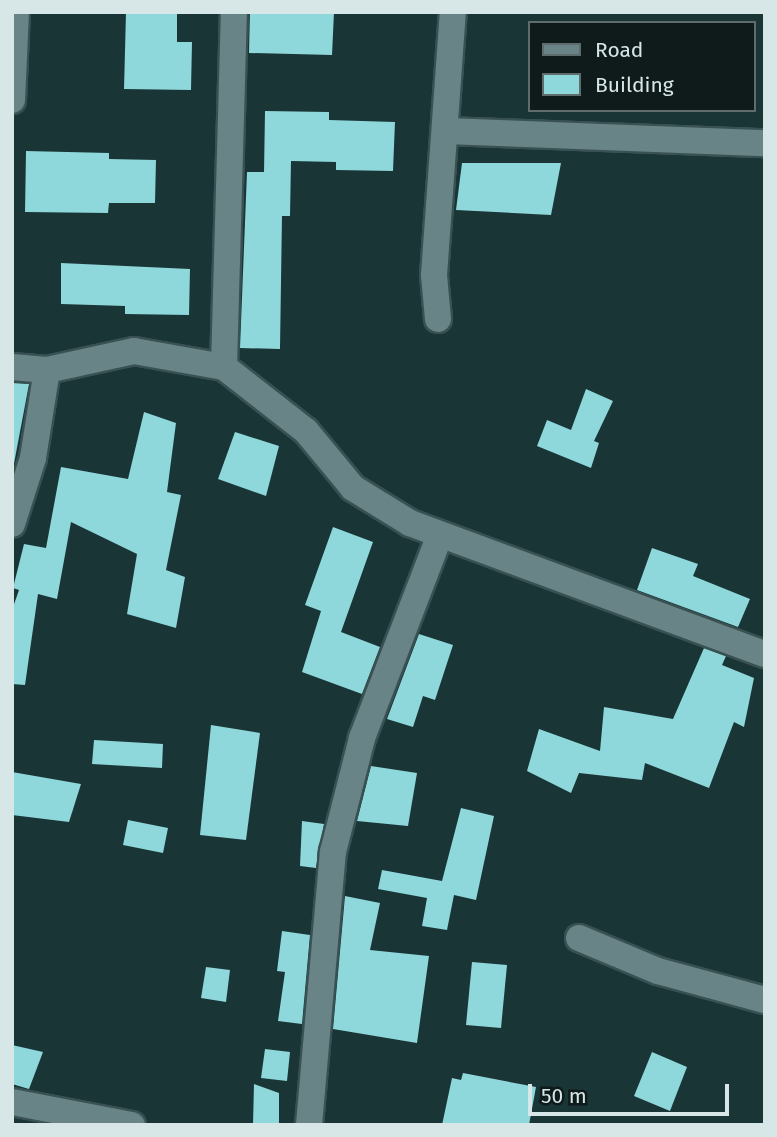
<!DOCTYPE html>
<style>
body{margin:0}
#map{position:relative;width:777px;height:1137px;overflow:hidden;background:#1a3536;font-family:"Fira Sans",sans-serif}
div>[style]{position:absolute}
.building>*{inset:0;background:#8ed7db}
.roads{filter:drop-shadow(2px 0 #395152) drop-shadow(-2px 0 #395152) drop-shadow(0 2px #395152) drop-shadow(0 -2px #395152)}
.minor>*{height:26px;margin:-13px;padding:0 13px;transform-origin:13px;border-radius:13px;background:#688486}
span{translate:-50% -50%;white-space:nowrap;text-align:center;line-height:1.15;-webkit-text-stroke:7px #0f1a1b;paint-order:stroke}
.frame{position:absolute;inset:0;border:14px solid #d7e6e7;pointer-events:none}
.legend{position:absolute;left:528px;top:21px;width:228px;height:91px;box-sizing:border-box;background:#0f1a1b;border:2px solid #5f6c6d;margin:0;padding:9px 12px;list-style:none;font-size:21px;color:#d7e6e7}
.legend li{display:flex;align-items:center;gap:14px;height:35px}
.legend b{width:35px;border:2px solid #5f6c6d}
.scale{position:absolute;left:528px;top:1084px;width:201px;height:32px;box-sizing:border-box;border:4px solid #d7e6e7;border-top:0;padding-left:9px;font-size:21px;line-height:24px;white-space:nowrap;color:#d7e6e7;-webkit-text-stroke:5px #0f1a1b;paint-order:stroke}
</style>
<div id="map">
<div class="building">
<i style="clip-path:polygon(126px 12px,177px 12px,177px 42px,192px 42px,191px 90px,124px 89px)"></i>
<i style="clip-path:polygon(250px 12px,334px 12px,332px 55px,249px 53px)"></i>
<i style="clip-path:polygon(265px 111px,329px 112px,329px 120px,395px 122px,393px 171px,336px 170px,336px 162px,291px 161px,290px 216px,282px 216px,280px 349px,240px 348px,247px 172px,264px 172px)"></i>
<i style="clip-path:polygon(26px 151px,109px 153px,109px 159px,156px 160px,155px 203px,109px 203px,108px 213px,25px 212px)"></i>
<i style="clip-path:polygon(462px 163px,561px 163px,551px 215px,456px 210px)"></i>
<i style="clip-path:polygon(61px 263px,190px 269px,189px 315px,125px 314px,125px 306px,61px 304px)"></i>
<i style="clip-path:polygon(12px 383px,29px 384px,13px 469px,12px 469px)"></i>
<i style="clip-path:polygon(586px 389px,613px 401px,594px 441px,599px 443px,591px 468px,537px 446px,547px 420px,571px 430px)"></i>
<i style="clip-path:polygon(144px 412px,176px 423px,167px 492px,181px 495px,166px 570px,185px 577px,176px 628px,127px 614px,137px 554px,71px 522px,57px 599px,38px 594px,25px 685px,12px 684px,12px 610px,19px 590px,13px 588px,24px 544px,46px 548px,61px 467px,128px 479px)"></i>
<i style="clip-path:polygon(235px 432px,279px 446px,266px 496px,218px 479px)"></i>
<i style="clip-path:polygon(333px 527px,373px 542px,341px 632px,380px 647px,362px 694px,302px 672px,321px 611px,305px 605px)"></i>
<i style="clip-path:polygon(652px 548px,698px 564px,693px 576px,750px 599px,738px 627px,637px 590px)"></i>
<i style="clip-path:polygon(419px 634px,453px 645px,435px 700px,423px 696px,413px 727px,387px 719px)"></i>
<i style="clip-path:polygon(704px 648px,726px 656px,722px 665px,754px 678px,744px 727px,734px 722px,709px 788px,645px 763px,642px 780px,579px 773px,571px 793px,527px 771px,539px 729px,600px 751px,604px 707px,673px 719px)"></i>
<i style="clip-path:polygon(211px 725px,260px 733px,246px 840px,200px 835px)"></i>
<i style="clip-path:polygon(94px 740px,163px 744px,162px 768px,92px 764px)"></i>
<i style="clip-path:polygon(371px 766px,417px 773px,408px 826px,357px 821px)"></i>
<i style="clip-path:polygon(12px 772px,81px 784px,69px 822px,12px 815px)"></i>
<i style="clip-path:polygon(461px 808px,494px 816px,476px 900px,454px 895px,447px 930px,422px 926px,427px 898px,378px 889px,382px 870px,442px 881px)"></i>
<i style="clip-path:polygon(128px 820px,168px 828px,163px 853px,123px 845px)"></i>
<i style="clip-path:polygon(302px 821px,324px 824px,316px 868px,300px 866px)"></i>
<i style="clip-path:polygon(345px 896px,380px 903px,370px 950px,429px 956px,417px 1043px,333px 1029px)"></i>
<i style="clip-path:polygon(282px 931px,310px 935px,302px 1024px,278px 1021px,285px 972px,277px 971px)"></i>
<i style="clip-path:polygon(472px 962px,507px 965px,501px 1028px,466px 1025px)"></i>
<i style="clip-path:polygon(206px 967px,230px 970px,226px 1002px,201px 998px)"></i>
<i style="clip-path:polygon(12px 1045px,43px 1052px,29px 1089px,12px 1084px)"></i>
<i style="clip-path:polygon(265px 1049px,290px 1052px,287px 1081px,261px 1078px)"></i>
<i style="clip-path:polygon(652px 1052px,687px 1067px,670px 1111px,634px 1096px)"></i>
<i style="clip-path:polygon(463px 1073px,536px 1087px,529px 1125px,442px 1125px,452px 1078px,461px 1080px)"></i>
<i style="clip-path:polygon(254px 1084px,279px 1093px,279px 1124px,253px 1124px)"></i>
</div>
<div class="roads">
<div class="minor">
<i style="left:12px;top:100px;width:88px;rotate:-87.4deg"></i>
<i style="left:447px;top:131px;width:318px;rotate:2.2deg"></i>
<i style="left:438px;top:319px;width:44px;rotate:-95.2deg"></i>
<i style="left:434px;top:275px;width:264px;rotate:-85.9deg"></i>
<i style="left:12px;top:367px;width:35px;rotate:5deg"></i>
<i style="left:47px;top:370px;width:89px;rotate:-12.3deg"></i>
<i style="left:134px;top:351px;width:91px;rotate:10.1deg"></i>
<i style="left:224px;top:367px;width:355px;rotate:-88.4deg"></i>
<i style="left:224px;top:367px;width:104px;rotate:38deg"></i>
<i style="left:306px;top:431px;width:74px;rotate:50.5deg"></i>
<i style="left:353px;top:488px;width:67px;rotate:31.6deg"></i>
<i style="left:410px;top:523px;width:378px;rotate:20.3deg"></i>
<i style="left:12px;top:524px;width:69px;rotate:-72.3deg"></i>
<i style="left:33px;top:458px;width:89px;rotate:-81deg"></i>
<i style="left:579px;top:938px;width:86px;rotate:22.7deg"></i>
<i style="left:658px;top:971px;width:111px;rotate:15.2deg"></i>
<i style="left:12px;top:1102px;width:122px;rotate:10.9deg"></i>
<i style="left:309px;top:1125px;width:274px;rotate:-85deg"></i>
<i style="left:333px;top:852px;width:118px;rotate:-75.7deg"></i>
<i style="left:362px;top:738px;width:217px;rotate:-69deg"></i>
</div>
</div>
<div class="frame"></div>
<ul class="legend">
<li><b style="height:9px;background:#688486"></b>Road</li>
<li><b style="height:19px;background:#8ed7db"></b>Building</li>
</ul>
<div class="scale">50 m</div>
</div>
